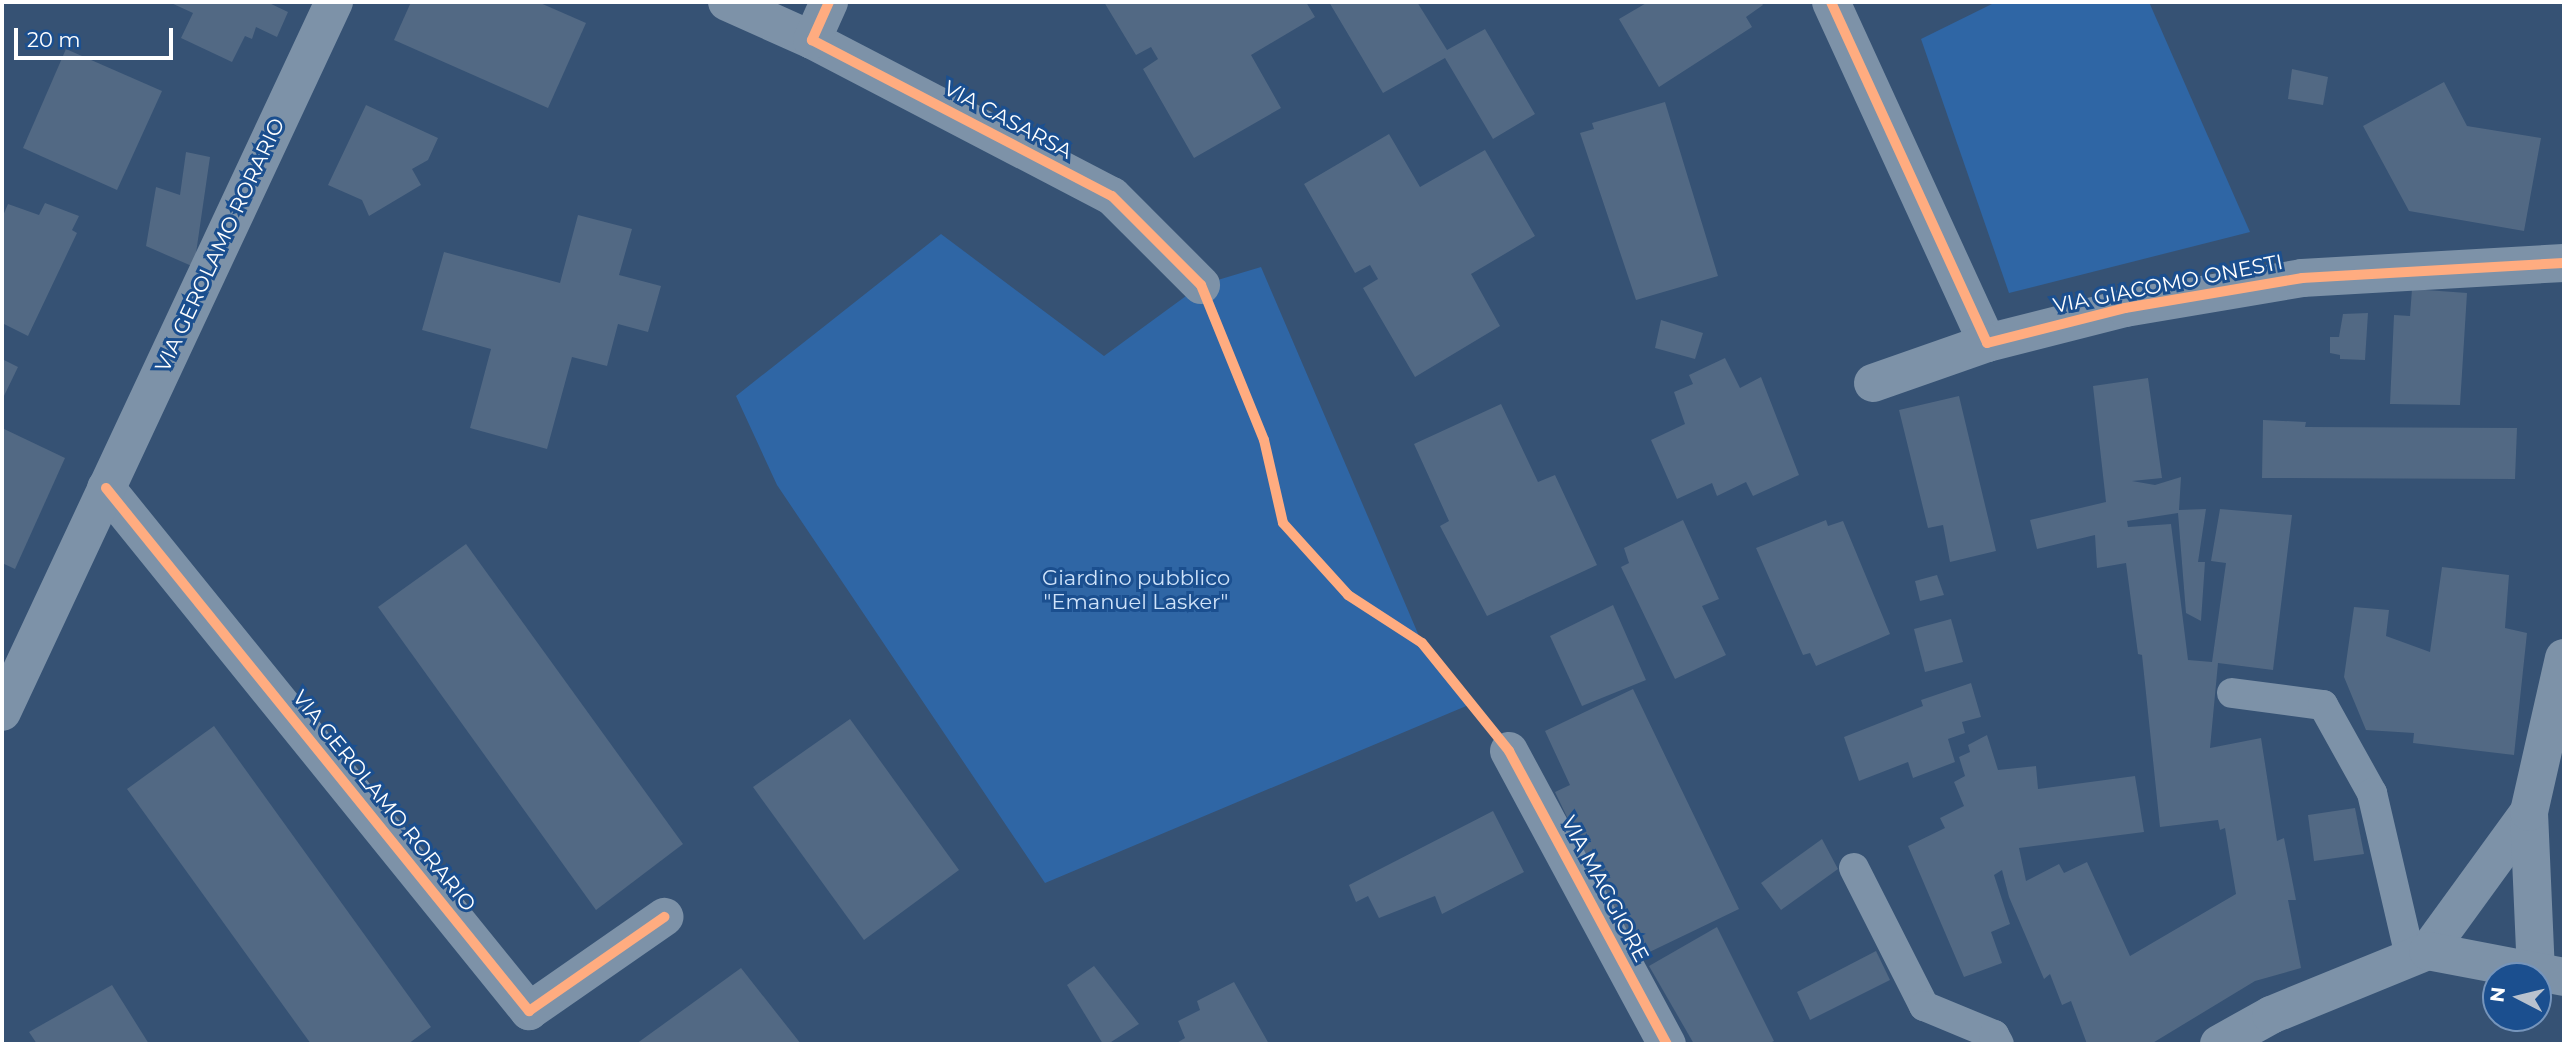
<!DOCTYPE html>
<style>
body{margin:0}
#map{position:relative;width:2566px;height:1046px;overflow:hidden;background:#365274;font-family:Montserrat,sans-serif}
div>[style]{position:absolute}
.green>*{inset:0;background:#2f66a5}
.building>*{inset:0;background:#526984}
.path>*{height:4.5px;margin-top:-2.25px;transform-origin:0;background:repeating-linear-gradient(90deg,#7d92a8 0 3.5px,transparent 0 8.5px)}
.service>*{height:30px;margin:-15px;padding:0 15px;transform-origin:15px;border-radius:15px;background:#7d92a8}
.minor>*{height:38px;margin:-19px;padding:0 19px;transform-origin:19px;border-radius:19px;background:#7d92a8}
.cycleway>*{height:10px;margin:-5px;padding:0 5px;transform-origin:5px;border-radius:5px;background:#ffac80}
span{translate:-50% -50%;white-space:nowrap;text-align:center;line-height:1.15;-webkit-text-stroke:6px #1b4f8f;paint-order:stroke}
.street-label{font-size:21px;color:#fff}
.park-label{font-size:21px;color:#cfe3fa}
.frame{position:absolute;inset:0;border:4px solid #fff;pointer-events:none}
.north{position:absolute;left:2482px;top:962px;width:70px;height:70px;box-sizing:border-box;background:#1b4f8f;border:2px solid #7695bc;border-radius:50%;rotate:277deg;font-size:19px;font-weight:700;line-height:28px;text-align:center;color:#fff}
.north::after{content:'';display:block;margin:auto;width:24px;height:32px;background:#b9c2ce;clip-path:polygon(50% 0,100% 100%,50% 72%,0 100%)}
.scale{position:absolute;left:14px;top:28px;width:159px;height:32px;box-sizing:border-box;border:4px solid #fff;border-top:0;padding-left:9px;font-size:21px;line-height:24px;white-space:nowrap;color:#fff;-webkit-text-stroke:5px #1b4f8f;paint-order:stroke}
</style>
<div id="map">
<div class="green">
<i style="clip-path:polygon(1996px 2px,2149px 2px,2250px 232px,2009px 293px,1921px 39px)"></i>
<i style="clip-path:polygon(941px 234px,1104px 356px,1201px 285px,1261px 267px,1422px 643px,1471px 704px,1045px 883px,777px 485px,736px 396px)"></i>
</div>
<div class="building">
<i style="clip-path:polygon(169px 2px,267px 2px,288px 12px,277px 37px,256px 27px,252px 39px,245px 36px,232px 62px,181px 38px,193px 13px)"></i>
<i style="clip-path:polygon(411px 2px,538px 2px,586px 23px,548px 108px,394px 40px)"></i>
<i style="clip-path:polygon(1104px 2px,1306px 2px,1315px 17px,1251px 55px,1281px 108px,1194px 158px,1143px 69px,1158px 59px,1151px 47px,1136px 55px)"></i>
<i style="clip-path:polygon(1329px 2px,1417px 2px,1447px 50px,1485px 29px,1535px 114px,1493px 139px,1445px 58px,1383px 93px)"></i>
<i style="clip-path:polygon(1648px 2px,1761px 2px,1763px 5px,1746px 17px,1752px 27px,1659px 87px,1619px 19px)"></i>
<i style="clip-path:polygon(66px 49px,162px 91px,117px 190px,23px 148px)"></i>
<i style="clip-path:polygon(2292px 69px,2328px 77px,2323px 105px,2288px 99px)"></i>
<i style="clip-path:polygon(2444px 82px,2467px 126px,2541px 138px,2524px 231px,2409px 211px,2363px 126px)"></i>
<i style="clip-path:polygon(1665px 102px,1718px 276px,1636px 300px,1580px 133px,1594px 129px,1592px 123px)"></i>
<i style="clip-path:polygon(366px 105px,438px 138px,428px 160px,412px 169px,421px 185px,369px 216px,362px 200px,328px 185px)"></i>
<i style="clip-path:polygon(1389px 134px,1420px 187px,1485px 150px,1535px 236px,1471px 274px,1500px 326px,1415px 377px,1363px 288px,1378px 279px,1370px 265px,1355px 273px,1304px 184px)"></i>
<i style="clip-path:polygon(186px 152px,210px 157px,194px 267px,146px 246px,156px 187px,180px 195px)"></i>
<i style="clip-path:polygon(45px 203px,79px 216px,72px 230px,77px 233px,28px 336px,2px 323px,2px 218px,8px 204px,39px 215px)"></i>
<i style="clip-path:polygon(578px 215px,632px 229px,619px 275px,661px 286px,648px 332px,618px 324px,607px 366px,572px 357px,547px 449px,470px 428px,491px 349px,422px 330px,444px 252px,560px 283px)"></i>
<i style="clip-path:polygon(2412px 289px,2467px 293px,2460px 405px,2390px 404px,2394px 315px,2410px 316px)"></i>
<i style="clip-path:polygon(2368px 313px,2365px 360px,2340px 359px,2340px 355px,2330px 353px,2330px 337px,2339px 337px,2343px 314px)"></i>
<i style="clip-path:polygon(1661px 320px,1703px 333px,1695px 359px,1655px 348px)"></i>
<i style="clip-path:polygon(1725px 358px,1740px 388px,1761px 377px,1799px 475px,1753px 496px,1746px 482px,1717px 496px,1712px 483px,1677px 499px,1651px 440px,1685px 424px,1674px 392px,1693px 384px,1689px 375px)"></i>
<i style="clip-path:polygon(2px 359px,18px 367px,2px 400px)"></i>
<i style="clip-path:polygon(2148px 378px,2162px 478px,2132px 481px,2155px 485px,2181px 477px,2179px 510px,2206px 509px,2198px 562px,2205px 562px,2201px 621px,2186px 613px,2178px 513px,2127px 521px,2128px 527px,2171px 524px,2188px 660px,2212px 662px,2226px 563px,2211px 561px,2220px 509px,2292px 515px,2273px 670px,2218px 663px,2210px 748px,2261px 738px,2277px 841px,2284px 838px,2296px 900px,2288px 900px,2301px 968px,2255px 981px,2151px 1044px,2087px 1044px,2071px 1001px,2062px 1005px,2050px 974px,2044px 979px,2009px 897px,2002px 870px,1994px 875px,2010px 924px,1991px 932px,2002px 963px,1964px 977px,1908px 846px,1945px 828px,1940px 818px,1964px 806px,1954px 782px,1965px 776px,1959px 757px,1970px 752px,1968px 745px,1987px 735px,1998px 770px,2036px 766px,2038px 789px,2135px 776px,2144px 832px,2019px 848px,2026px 881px,2059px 864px,2064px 873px,2087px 862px,2130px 956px,2236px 894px,2225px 828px,2220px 830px,2218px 820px,2160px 827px,2142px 655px,2138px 654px,2126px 563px,2097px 568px,2095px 535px,2037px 549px,2030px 520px,2106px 502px,2093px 386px)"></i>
<i style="clip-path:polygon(1959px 396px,1996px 551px,1950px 562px,1943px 525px,1928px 528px,1899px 410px)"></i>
<i style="clip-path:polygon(1501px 404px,1538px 482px,1555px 475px,1597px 565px,1487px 616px,1440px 526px,1449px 521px,1414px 444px)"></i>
<i style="clip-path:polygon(2263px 420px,2306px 422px,2305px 427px,2517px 428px,2515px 479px,2262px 478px)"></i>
<i style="clip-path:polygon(2px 428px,65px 458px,15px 569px,2px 563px)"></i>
<i style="clip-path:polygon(1683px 520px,1719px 599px,1702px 606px,1726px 655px,1675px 679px,1621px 567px,1629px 563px,1624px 548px)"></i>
<i style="clip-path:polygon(1826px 520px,1828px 526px,1843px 521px,1890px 634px,1816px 666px,1810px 653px,1803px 655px,1756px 548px)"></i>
<i style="clip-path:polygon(466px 544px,683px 844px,596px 910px,378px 607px)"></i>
<i style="clip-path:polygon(2442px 567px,2509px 575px,2505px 628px,2527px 633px,2514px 755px,2413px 743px,2414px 733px,2366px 730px,2344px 677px,2354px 607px,2389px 610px,2386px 636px,2430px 652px)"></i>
<i style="clip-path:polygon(1937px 575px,1944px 595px,1920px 601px,1915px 581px)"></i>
<i style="clip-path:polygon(1613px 605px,1646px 680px,1582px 706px,1550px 636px)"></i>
<i style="clip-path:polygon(1951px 619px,1963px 662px,1925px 672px,1914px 629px)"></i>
<i style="clip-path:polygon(1971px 683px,1981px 717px,1962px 722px,1965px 733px,1948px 739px,1955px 762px,1913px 778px,1908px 762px,1859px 781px,1844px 737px,1923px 706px,1921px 700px)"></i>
<i style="clip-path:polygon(1633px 689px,1739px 909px,1635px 959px,1555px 792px,1570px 785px,1545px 731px)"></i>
<i style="clip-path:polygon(850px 719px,959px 870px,864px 940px,753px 787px)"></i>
<i style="clip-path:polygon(214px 726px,431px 1027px,408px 1044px,311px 1044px,127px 789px)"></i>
<i style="clip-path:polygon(2355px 808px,2364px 854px,2314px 861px,2308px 815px)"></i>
<i style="clip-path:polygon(1493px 811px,1524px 872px,1442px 914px,1435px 896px,1379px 918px,1368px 896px,1356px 902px,1349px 885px)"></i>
<i style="clip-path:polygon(1822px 839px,1838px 869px,1781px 910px,1761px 883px)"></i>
<i style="clip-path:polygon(1717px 927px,1774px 1041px,1768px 1044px,1694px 1044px,1649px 966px)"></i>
<i style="clip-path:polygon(1876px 951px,1890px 980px,1810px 1020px,1797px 992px)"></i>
<i style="clip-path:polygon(1094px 966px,1139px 1024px,1108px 1044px,1103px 1044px,1067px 985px)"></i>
<i style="clip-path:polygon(741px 968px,801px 1044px,636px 1044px)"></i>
<i style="clip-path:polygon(1234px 982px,1269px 1044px,1175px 1044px,1185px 1038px,1178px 1021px,1200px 1010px,1197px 1001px)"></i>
<i style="clip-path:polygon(112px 985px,149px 1044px,37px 1044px,29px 1032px)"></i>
</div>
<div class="path">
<i style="left:1219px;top:328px;width:121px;rotate:68.1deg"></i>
<i style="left:1264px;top:440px;width:85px;rotate:77.1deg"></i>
<i style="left:1283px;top:523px;width:97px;rotate:47.9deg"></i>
<i style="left:1348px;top:595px;width:88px;rotate:33deg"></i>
<i style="left:1422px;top:643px;width:94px;rotate:51.1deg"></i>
</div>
<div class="service">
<i style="left:2232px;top:693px;width:92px;rotate:7.5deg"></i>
<i style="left:2323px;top:705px;width:101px;rotate:60.9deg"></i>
<i style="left:2372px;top:793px;width:167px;rotate:76.9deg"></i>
<i style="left:1854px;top:868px;width:155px;rotate:63.1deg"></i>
<i style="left:1924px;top:1006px;width:76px;rotate:22.5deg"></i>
<i style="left:1994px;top:1035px;width:10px;rotate:61deg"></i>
</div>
<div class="minor">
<i style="left:727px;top:2px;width:93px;rotate:24.1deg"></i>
<i style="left:812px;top:40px;width:338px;rotate:27.5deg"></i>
<i style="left:1112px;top:196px;width:126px;rotate:45deg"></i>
<i style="left:1831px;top:2px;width:375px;rotate:65.4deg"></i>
<i style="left:1987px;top:343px;width:142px;rotate:-14.2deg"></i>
<i style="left:2125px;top:308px;width:180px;rotate:-9.6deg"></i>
<i style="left:2302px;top:278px;width:262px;rotate:-3.3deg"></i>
<i style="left:812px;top:40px;width:42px;rotate:-65.9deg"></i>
<i style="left:1873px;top:383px;width:121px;rotate:-19.3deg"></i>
<i style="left:106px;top:488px;width:673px;rotate:51.03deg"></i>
<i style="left:529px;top:1011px;width:165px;rotate:-34.8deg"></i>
<i style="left:2px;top:712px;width:784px;rotate:-64.94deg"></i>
<i style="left:1509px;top:751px;width:333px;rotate:61.7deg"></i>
<i style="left:2428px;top:951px;width:172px;rotate:-54deg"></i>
<i style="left:2536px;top:973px;width:161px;rotate:-92.5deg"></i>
<i style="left:2529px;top:812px;width:158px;rotate:-77.2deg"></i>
<i style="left:2219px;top:1044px;width:60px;rotate:-29.1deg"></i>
<i style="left:2271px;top:1015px;width:170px;rotate:-22.2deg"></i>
<i style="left:2428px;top:951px;width:138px;rotate:10.8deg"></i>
</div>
<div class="cycleway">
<i style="left:829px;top:2px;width:42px;rotate:114.1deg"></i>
<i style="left:812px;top:40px;width:338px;rotate:27.5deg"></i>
<i style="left:1112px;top:196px;width:126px;rotate:45deg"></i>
<i style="left:1201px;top:285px;width:167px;rotate:67.9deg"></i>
<i style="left:1264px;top:440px;width:85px;rotate:77.1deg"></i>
<i style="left:1283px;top:523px;width:97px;rotate:47.9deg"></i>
<i style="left:1348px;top:595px;width:88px;rotate:33deg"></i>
<i style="left:1422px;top:643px;width:139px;rotate:51.1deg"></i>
<i style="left:1509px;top:751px;width:333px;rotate:61.7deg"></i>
<i style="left:1831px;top:2px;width:375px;rotate:65.4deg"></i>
<i style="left:1987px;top:343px;width:142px;rotate:-14.2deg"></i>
<i style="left:2125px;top:308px;width:180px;rotate:-9.6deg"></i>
<i style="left:2302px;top:278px;width:262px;rotate:-3.3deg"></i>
<i style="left:106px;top:488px;width:673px;rotate:51.03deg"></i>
<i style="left:529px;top:1011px;width:165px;rotate:-34.8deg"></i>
</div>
<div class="street-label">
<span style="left:1008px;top:120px;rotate:28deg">VIA CASARSA</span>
<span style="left:220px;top:245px;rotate:-65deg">VIA GEROLAMO RORARIO</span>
<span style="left:2168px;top:284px;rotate:-11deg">VIA GIACOMO ONESTI</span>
<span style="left:384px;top:801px;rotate:51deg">VIA GEROLAMO RORARIO</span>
<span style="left:1605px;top:889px;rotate:62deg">VIA MAGGIORE</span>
</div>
<div class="park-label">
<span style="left:1136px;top:590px">Giardino pubblico<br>"Emanuel Lasker"</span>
</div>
<div class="frame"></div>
<div class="north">N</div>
<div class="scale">20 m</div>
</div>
